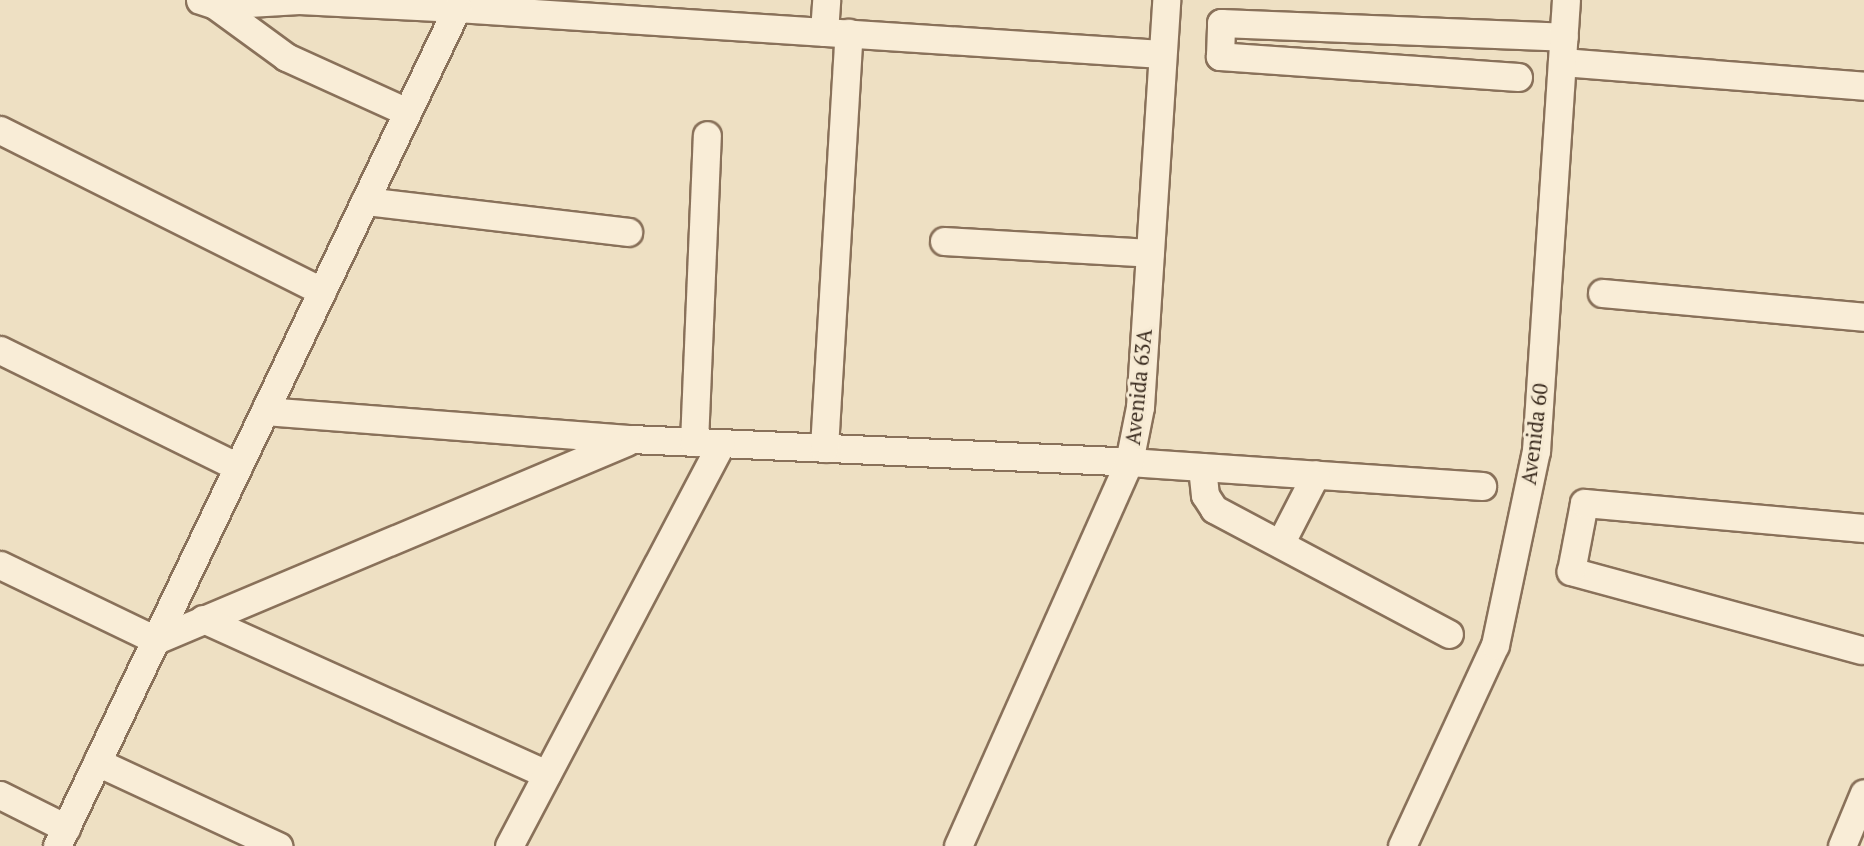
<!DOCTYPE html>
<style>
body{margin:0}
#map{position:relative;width:1864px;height:846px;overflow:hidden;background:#eee0c3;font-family:"PT Serif",serif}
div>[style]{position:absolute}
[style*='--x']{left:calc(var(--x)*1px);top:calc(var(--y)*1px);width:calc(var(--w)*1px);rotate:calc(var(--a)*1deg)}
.roads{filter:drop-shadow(2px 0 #89715a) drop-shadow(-2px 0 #89715a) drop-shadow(0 2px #89715a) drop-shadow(0 -2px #89715a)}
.street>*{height:27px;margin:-13.5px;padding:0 13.5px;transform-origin:13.5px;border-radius:13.5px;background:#f9edd7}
span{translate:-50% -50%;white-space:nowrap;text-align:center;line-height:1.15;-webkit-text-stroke:6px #f6ead3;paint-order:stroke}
.street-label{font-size:21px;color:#392a1e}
</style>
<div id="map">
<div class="roads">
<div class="street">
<div style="--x:200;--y:0;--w:16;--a:18"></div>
<div style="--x:215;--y:5;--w:84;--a:-3.4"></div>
<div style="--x:299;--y:0;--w:158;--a:2.9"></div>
<div style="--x:457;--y:8;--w:706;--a:3.73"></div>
<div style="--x:215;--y:5;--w:88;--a:36.2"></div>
<div style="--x:286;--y:57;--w:133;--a:24.4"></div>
<div style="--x:824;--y:32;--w:32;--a:-86"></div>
<div style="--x:1562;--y:62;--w:303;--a:4.5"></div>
<div style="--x:1518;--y:77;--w:299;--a:-176"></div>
<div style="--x:1220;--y:56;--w:33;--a:-88"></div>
<div style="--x:1221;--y:23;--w:343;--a:2.3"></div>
<div style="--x:0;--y:130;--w:360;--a:26.6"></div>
<div style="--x:365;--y:201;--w:265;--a:6.7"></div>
<div style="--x:944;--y:241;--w:206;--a:3.3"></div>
<div style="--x:1602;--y:293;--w:263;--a:5.2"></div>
<div style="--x:0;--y:350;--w:265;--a:26.2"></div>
<div style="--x:265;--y:411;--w:367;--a:4.4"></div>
<div style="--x:631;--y:439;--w:499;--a:2.6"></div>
<div style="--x:1129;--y:462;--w:354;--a:3.9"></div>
<div style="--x:694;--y:442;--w:307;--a:-87.6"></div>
<div style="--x:824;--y:448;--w:416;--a:-86.6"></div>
<div style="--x:1202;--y:467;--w:28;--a:84"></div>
<div style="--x:1205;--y:495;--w:17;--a:57"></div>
<div style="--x:1214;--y:509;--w:266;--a:28"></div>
<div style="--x:1281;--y:542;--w:76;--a:-62.8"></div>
<div style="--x:0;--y:565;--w:173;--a:25.7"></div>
<div style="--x:156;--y:640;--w:510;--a:-22.84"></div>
<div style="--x:203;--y:619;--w:377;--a:24.3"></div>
<div style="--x:1861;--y:650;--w:301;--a:-164.8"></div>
<div style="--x:1571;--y:571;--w:69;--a:-79.2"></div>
<div style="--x:1584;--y:503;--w:281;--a:5.1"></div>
<div style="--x:97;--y:762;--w:200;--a:24.9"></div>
<div style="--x:0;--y:795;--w:74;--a:26.6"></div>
<div style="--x:57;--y:846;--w:929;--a:-64.48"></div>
<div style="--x:509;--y:846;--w:454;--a:-62.2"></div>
<div style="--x:958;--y:846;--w:420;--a:-66"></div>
<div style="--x:1129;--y:462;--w:56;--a:-78.7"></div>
<div style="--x:1140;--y:407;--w:408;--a:-86.3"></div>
<div style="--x:1402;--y:846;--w:221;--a:-65.2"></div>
<div style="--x:1495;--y:645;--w:198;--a:-78.1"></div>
<div style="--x:1536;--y:451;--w:452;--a:-86.2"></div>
<div style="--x:1842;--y:846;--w:57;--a:-67.5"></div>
</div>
</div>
<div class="street-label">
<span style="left:1138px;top:387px;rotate:-84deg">Avenida 63A</span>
<span style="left:1534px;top:434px;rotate:-83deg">Avenida 60</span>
</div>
</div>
